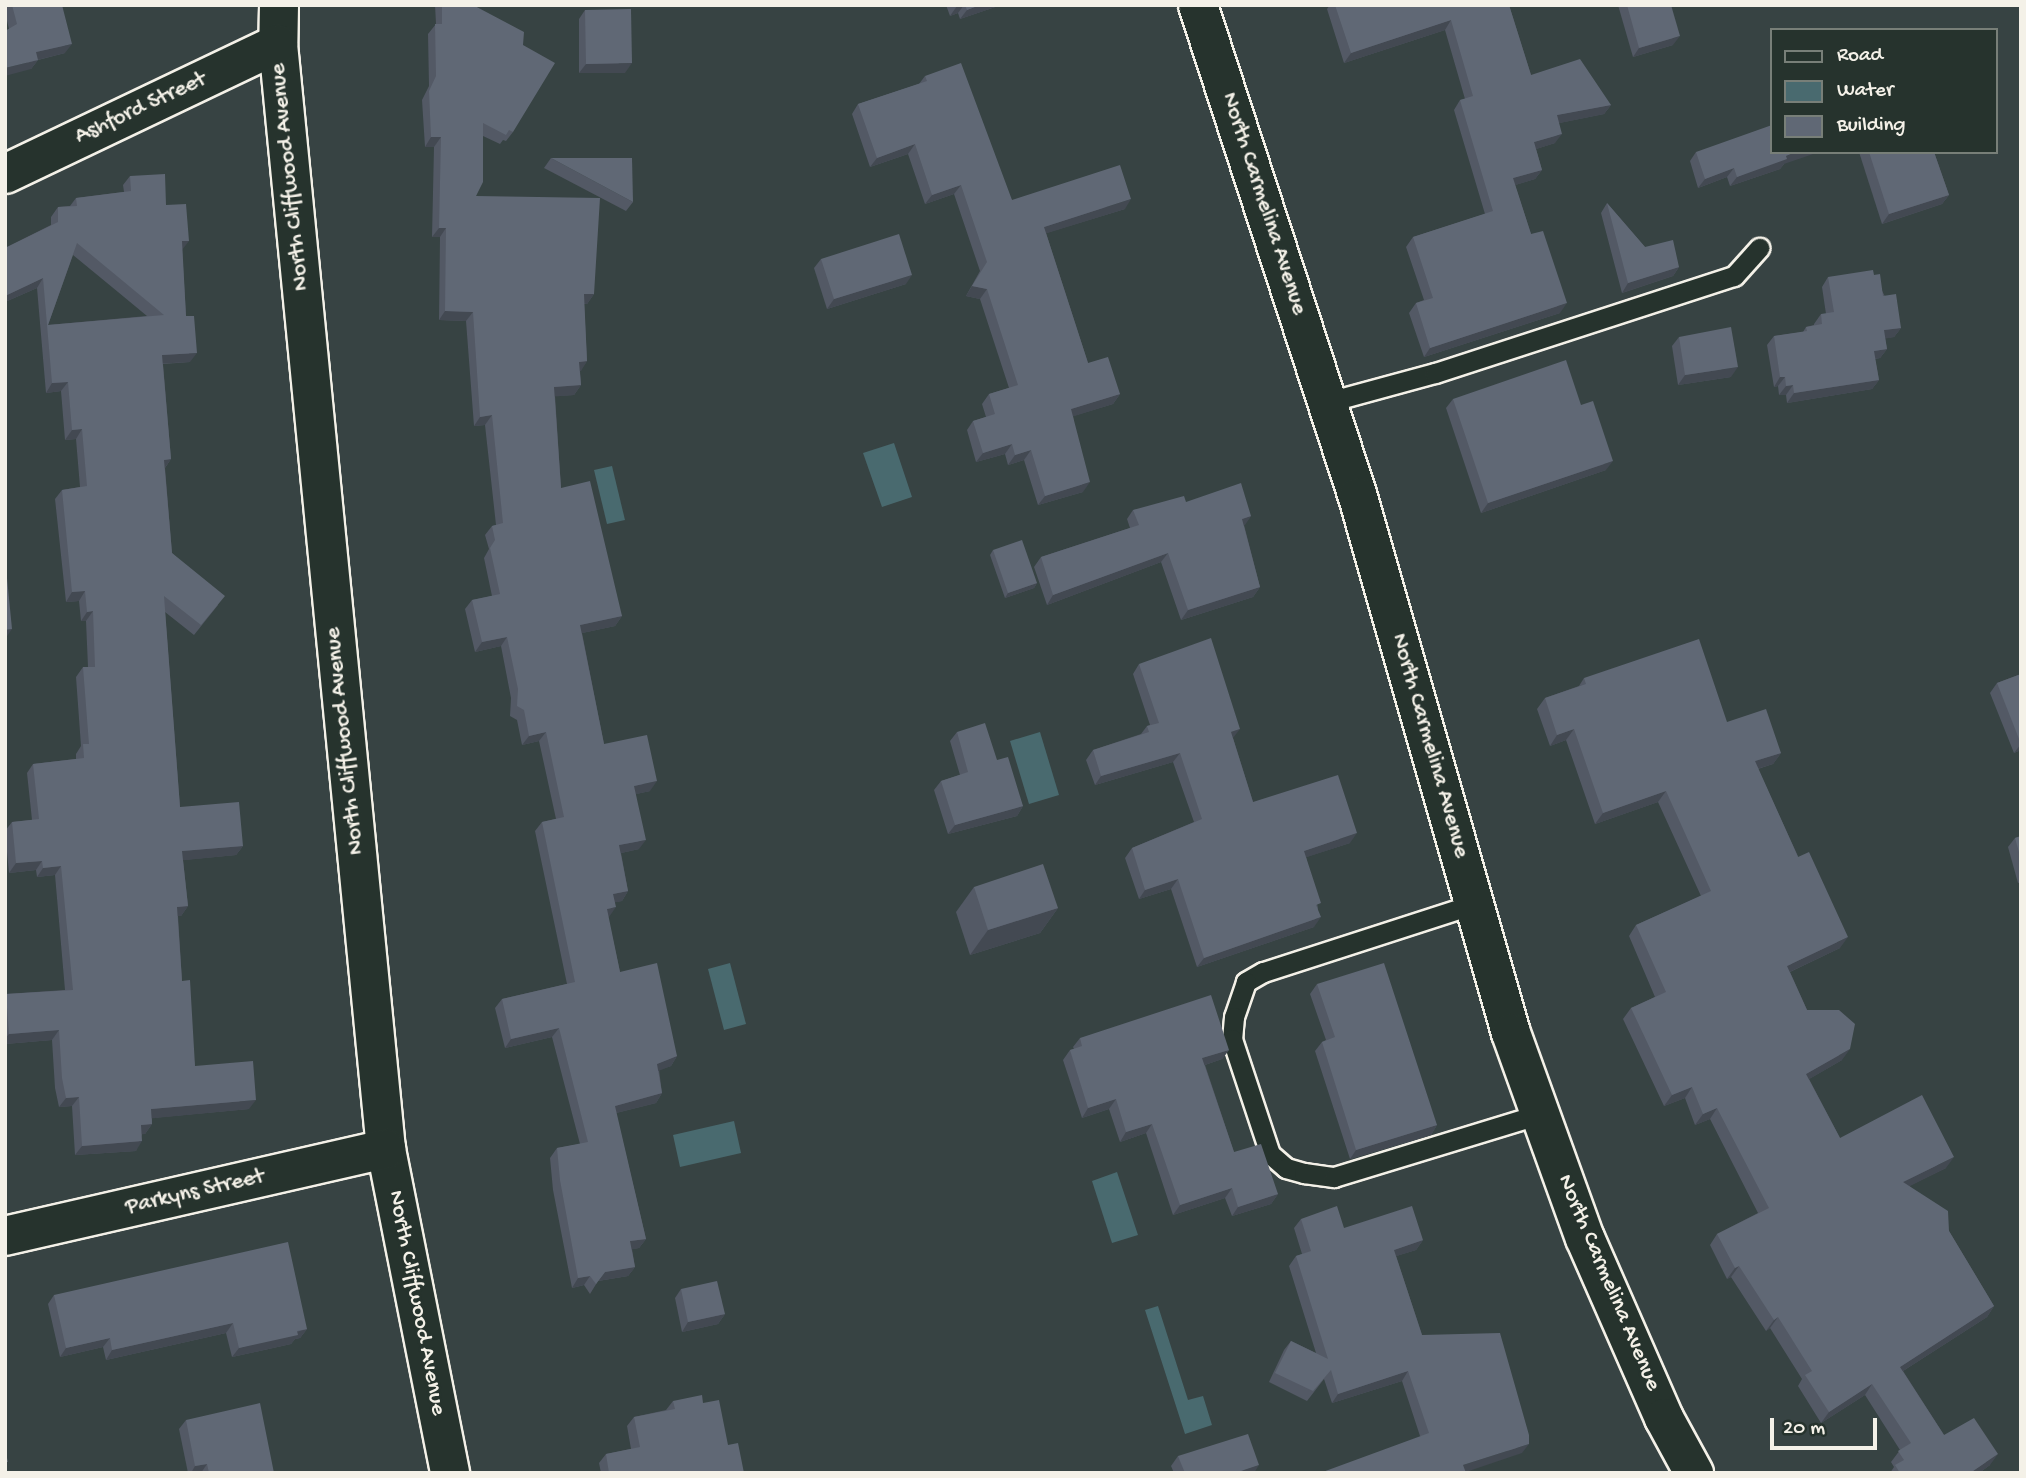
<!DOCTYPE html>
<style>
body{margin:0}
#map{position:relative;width:2026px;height:1478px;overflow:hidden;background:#374343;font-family:"Gochi Hand",sans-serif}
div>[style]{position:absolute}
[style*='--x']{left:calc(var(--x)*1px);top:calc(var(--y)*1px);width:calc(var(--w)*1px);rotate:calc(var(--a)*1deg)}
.water>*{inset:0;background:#496a6f}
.roads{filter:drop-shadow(2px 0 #f4f1e8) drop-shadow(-2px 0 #f4f1e8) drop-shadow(0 2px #f4f1e8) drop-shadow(0 -2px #f4f1e8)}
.lane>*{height:19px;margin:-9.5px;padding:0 9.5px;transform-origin:9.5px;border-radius:9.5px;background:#26332d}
.street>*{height:38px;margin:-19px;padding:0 19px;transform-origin:19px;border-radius:19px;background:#26332d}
.wall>*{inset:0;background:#535965}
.shaded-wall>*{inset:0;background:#434952}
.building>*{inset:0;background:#606875}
span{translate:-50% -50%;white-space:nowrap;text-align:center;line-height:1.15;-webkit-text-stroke:5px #26332d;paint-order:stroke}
.street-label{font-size:23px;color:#f4f1e8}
.frame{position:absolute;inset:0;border:7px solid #f4f1e8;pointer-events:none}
.legend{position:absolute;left:1770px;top:28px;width:228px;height:126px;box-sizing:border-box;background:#26332d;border:2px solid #787f78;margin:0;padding:9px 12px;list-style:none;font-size:21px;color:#f4f1e8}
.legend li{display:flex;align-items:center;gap:14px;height:35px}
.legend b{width:35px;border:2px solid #787f78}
.scale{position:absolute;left:1770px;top:1418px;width:107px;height:32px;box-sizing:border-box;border:4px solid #f4f1e8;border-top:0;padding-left:9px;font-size:21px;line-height:24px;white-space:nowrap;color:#f4f1e8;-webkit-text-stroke:5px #26332d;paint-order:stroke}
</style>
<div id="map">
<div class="water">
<div style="clip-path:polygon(894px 443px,912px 497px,882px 507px,863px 453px)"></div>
<div style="clip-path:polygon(612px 466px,625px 520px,607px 524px,594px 470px)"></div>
<div style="clip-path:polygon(1040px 732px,1059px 795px,1029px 804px,1010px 741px)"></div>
<div style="clip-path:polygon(730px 963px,746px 1024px,724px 1030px,708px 969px)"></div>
<div style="clip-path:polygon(734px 1121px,741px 1153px,680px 1167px,673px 1135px)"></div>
<div style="clip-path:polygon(1117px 1172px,1138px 1235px,1112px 1243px,1092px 1181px)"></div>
<div style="clip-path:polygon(1158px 1306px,1188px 1400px,1203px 1396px,1212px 1425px,1185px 1434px,1145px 1310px)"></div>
</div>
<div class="roads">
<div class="lane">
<div style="--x:1328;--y:402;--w:111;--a:-15.2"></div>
<div style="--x:1435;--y:373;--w:314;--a:-18"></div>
<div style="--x:1734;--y:276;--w:38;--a:-48"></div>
<div style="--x:1474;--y:904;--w:222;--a:162.1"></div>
<div style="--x:1263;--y:972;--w:20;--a:150"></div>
<div style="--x:1246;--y:982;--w:37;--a:109"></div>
<div style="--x:1234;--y:1017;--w:22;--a:95"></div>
<div style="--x:1232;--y:1039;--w:121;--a:71.7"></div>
<div style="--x:1270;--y:1154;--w:21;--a:41"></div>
<div style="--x:1286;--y:1168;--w:19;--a:16"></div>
<div style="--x:1304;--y:1173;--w:30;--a:8"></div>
<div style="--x:1334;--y:1177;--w:215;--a:-17"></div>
</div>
<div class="street">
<div style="--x:279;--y:5;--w:39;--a:91"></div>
<div style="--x:278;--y:44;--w:1110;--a:84.42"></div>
<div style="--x:386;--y:1149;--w:330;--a:78.8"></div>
<div style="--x:1198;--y:5;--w:517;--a:71.99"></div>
<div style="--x:1358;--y:497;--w:557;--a:74.07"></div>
<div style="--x:1511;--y:1033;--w:218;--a:70.2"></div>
<div style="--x:1585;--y:1238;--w:197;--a:66.3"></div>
<div style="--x:1664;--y:1418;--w:63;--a:61.4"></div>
<div style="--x:5;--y:174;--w:302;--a:-25.5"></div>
<div style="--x:5;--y:1236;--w:391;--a:-12.9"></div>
</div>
</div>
<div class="wall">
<div style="clip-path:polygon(6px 5px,62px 5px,65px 53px,38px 60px,31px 69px,9px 29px,5px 13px)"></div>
<div style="clip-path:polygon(435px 5px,473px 5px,513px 132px,506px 141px,503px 140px,500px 144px,483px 136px,476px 196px,594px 294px,587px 304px,584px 304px,587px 361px,580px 371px,581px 385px,574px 395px,555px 396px,561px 488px,622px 616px,615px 626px,582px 633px,604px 744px,650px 791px,636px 794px,639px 849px,621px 853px,628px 891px,622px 901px,615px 902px,608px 917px,620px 972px,677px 1056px,671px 1066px,659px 1070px,662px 1093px,656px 1103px,616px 1113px,646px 1239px,639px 1248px,632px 1249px,635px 1267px,628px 1276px,598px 1281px,590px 1294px,584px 1285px,572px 1288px,553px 1190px,550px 1158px,557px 1148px,580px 1144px,552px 1037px,505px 1048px,495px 1008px,502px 999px,567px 984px,535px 831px,542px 822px,556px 819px,539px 741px,522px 745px,517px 720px,510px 716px,511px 698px,501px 646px,475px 652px,465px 609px,472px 600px,492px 596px,484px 558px,489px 549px,485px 535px,492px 526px,496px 525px,485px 425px,474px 426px,466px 321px,439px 320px,440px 237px,432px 237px,434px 147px,425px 147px,422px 100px,429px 86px,428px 34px,436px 24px)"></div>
<div style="clip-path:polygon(946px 5px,1001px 5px,960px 19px,958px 13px,950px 16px)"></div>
<div style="clip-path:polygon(1330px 5px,1509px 5px,1531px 75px,1611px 105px,1604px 114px,1559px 123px,1555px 143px,1536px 149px,1542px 170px,1535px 179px,1515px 185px,1531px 234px,1560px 313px,1424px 357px,1409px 313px,1416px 303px,1424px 300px,1406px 247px,1413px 237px,1485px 214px,1454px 110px,1460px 100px,1465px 99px,1445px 30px,1344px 63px,1327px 9px)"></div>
<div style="clip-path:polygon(1618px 5px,1671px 5px,1673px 45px,1633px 57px)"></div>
<div style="clip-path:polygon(585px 10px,625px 73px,579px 73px,579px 19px)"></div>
<div style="clip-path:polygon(925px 76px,1012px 200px,1125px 209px,1046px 233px,1088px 363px,1120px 394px,1113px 404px,1073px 416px,1083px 492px,1038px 505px,1024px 460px,1008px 465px,1005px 454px,976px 462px,967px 430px,973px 421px,986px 417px,982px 404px,989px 394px,1009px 388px,980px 299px,966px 296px,980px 271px,954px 194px,925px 204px,908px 154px,870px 167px,852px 114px,858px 104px,919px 84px)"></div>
<div style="clip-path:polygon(1696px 152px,1784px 164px,1780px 169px,1730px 186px,1727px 177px,1698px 188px,1690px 161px)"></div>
<div style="clip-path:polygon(1859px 152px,1934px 152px,1949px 195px,1942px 204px,1882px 224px)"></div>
<div style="clip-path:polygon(551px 158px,633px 202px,626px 211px,544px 168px)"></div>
<div style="clip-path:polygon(evenodd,130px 176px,166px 205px,182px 249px,186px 316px,190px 362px,163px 364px,171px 459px,165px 468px,172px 553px,218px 605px,194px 635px,165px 612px,180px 807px,243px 846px,236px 855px,183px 860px,188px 906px,181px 916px,178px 916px,182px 981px,195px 1066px,249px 1109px,152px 1118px,152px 1124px,145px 1134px,142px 1134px,136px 1151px,75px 1155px,72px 1106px,59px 1107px,55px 1088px,52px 1040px,5px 1044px,6px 994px,65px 990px,55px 875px,37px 877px,36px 870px,9px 873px,5px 831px,12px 822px,32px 820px,27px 773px,33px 764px,76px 759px,76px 754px,81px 746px,76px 677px,83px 667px,88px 667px,86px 621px,81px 621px,79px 601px,66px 602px,55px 499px,62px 490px,80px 487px,76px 439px,65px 440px,61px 391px,46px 393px,37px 288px,5px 302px,5px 248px,51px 225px,51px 217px,58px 207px,70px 206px,76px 198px,124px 192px,123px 185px,130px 176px,73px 255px,118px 292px,147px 316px,48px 325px,73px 255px)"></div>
<div style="clip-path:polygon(1607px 203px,1645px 247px,1679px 267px,1673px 276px,1622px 293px,1601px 213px)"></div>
<div style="clip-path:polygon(821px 259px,906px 284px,827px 309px,814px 268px)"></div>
<div style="clip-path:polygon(1874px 275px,1901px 328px,1894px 337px,1885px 338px,1887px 349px,1880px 358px,1875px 359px,1879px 380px,1872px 389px,1787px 403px,1786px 395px,1779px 395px,1778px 386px,1774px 387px,1767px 345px,1774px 336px,1803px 332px,1806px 327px,1814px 325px,1814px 324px,1821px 314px,1826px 314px,1822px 287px,1828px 277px)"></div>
<div style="clip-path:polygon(1679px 337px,1731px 377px,1678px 385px,1672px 346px)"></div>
<div style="clip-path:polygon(1453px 399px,1581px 405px,1606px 470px,1481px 513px,1446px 408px)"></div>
<div style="clip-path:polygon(1186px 502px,1251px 516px,1244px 525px,1260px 587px,1253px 597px,1181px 620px,1161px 562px,1047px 605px,1034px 567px,1041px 557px,1130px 528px,1127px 519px,1133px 510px)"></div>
<div style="clip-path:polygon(993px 550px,1037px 583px,1034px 588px,1005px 598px,990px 555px)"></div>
<div style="clip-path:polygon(1139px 664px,1233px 738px,1253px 802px,1350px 843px,1306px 857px,1318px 908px,1314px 927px,1197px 967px,1171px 889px,1139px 899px,1125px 858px,1132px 848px,1194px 822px,1173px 762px,1095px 785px,1086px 760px,1093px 750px,1141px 734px,1147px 726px,1150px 725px,1133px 674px)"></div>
<div style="clip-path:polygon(2021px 674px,2021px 750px,2014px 753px,1990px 693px,1997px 683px)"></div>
<div style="clip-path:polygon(1584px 678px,1727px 722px,1781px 753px,1773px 764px,1758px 769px,1840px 948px,1790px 972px,1807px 1010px,1842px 1060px,1809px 1079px,1840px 1138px,1946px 1168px,1909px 1186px,1949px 1231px,1994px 1306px,1987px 1317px,1903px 1371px,1944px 1435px,1990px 1465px,1979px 1473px,1890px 1473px,1894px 1467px,1891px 1462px,1900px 1450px,1865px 1395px,1821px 1423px,1798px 1386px,1802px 1379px,1770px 1328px,1766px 1331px,1731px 1277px,1727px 1279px,1710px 1245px,1717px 1234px,1758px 1213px,1710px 1119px,1695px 1125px,1685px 1098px,1664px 1106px,1623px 1019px,1631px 1008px,1655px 997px,1629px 936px,1636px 925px,1701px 896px,1658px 802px,1595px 824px,1566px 740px,1550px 746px,1537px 709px,1545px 698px,1579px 686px)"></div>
<div style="clip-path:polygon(957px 732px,997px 760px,1023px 806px,1017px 816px,948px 834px,934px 790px,941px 781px,960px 775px,950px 741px)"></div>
<div style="clip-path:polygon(2021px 836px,2021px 882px,2018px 883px,2008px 847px,2015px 838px)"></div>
<div style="clip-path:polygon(974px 887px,1058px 908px,1040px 933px,970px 955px,956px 912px)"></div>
<div style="clip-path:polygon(1317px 984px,1437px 1125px,1431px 1135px,1350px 1159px,1315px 1051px,1322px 1042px,1326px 1040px,1310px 994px)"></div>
<div style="clip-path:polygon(1080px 1038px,1229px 1050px,1222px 1059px,1205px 1065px,1234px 1152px,1278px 1194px,1271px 1204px,1232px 1216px,1225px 1198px,1173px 1215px,1146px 1133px,1120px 1142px,1109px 1109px,1082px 1118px,1063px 1060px,1070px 1050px,1074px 1049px,1073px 1047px)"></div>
<div style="clip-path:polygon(1301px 1219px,1344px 1228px,1423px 1240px,1416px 1250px,1396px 1256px,1422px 1335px,1522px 1453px,1420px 1436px,1402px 1381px,1332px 1403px,1324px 1379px,1307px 1401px,1269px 1382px,1284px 1350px,1291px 1341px,1316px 1353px,1289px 1266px,1296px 1256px,1302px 1254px,1294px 1228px)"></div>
<div style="clip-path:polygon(681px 1289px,725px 1314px,718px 1324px,682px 1332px,675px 1298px)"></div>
<div style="clip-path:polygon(54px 1295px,307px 1329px,300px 1338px,295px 1339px,291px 1344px,232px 1357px,226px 1333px,106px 1360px,103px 1347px,60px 1357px,48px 1304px)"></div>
<div style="clip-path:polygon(673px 1401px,703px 1403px,744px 1473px,601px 1473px,599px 1463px,606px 1454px,631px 1449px,627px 1426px,634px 1417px,666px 1410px)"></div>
<div style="clip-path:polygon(186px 1420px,274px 1473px,188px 1473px,179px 1429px)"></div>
<div style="clip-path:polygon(1178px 1456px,1254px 1473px,1174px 1473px,1171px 1466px)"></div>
</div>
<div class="shaded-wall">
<div style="clip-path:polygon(960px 5px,964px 5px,958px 13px,950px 16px,957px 6px)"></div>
<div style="clip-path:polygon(980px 5px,1001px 5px,960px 19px,967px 10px)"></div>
<div style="clip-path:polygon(1451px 20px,1445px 30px,1344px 63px,1351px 53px)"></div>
<div style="clip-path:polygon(1680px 36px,1673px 45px,1633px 57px,1639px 48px)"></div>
<div style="clip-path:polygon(72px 44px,65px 53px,29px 62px,36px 52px)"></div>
<div style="clip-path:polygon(38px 60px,31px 69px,5px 76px,5px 68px)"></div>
<div style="clip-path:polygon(632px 63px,625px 73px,579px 73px,586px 64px)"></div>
<div style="clip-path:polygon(1611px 105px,1604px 114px,1550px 125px,1557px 115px)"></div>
<div style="clip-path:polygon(1562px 134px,1555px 143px,1527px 152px,1534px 142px)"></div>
<div style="clip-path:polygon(431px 137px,441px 137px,434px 147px,425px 147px)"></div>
<div style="clip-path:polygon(915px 144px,908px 154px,870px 167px,877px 158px)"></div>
<div style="clip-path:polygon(1796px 152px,1819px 152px,1784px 164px,1780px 169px,1730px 186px,1737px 177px)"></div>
<div style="clip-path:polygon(1734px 168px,1727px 177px,1698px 188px,1705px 179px)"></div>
<div style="clip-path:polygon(1542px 170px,1535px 179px,1506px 188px,1513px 178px)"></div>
<div style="clip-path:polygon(961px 185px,954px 194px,925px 204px,932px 195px)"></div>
<div style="clip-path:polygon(1949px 195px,1942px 204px,1882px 224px,1889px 214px)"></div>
<div style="clip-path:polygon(1131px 199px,1125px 209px,1038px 236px,1044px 227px)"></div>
<div style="clip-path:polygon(439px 228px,446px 228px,440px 237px,432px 237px)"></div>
<div style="clip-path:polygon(182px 241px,189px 241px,182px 250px)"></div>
<div style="clip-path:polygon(1679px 267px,1673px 276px,1622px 293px,1628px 283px)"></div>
<div style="clip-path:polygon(912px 275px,906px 284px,827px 309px,834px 299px)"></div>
<div style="clip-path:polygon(43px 278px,37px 288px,5px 302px,5px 296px)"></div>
<div style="clip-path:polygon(972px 286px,987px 289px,980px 299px,966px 296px)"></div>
<div style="clip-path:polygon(584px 294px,594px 294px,587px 304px,577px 303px)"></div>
<div style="clip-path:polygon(1567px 303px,1560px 313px,1424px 357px,1430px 348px)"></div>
<div style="clip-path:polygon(445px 311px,473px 312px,466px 321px,439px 320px)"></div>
<div style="clip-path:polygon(1901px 328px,1894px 337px,1878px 340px,1884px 330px)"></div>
<div style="clip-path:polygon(1887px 349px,1880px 358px,1867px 360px,1874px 351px)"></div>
<div style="clip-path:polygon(197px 353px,190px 362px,155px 364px,162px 355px)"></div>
<div style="clip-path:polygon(587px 361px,581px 371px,573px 371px,579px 362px)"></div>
<div style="clip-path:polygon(1738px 367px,1731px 377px,1678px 385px,1685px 375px)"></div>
<div style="clip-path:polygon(1780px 377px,1785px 377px,1778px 386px,1774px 387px)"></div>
<div style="clip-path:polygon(1879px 380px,1872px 389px,1787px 403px,1794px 393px)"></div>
<div style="clip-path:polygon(68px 382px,61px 391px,46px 393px,52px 383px)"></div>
<div style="clip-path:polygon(581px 385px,574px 395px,548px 397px,554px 387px)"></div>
<div style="clip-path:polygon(1793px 385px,1786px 395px,1779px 395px,1786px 386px)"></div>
<div style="clip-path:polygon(1120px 394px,1113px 404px,1065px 419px,1071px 409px)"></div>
<div style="clip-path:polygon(492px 415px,485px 425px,474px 426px,480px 417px)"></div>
<div style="clip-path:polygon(82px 429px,76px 439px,65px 440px,72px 430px)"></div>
<div style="clip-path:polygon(1012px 444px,1005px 454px,976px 462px,983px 453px)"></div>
<div style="clip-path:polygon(1031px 450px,1024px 460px,1008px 465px,1015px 455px)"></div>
<div style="clip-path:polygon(171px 459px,164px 469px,164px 460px)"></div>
<div style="clip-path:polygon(1613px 461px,1606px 470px,1481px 513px,1488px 503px)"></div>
<div style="clip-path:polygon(1090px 482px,1083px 492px,1038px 505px,1045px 496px)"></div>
<div style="clip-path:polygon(1251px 516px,1245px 525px,1236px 528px,1242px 519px)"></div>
<div style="clip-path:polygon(1168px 553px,1161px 562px,1047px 605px,1053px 595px)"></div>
<div style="clip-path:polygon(1037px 583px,1034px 588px,1005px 598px,1008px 593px)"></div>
<div style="clip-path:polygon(1260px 587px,1253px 597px,1181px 620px,1188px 610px)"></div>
<div style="clip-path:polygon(85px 591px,79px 601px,66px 602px,72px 592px)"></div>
<div style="clip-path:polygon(93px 611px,86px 621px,81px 621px,87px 612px)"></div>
<div style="clip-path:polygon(622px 616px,615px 626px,573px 635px,580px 625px)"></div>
<div style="clip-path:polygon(12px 629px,5px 639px,5px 630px)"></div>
<div style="clip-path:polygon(507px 637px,501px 646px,475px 652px,482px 642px)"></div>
<div style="clip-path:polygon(1240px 729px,1233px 738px,1224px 741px,1231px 732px)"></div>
<div style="clip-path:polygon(1574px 729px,1566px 740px,1550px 746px,1557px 735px)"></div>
<div style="clip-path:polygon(546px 732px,539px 741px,522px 745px,529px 736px)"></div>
<div style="clip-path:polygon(2021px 744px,2021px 750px,2014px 753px)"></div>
<div style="clip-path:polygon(1180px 753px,1173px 762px,1095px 785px,1101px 776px)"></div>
<div style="clip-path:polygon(1781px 753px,1773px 764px,1747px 772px,1755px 761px)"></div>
<div style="clip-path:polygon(657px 781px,650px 791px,628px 796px,634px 786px)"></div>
<div style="clip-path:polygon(1666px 791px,1658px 802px,1595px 824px,1603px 813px)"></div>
<div style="clip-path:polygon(1023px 806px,1017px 816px,948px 834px,955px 825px)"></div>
<div style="clip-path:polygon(1357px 833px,1350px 843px,1298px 860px,1304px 851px)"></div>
<div style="clip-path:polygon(646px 840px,639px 849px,612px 855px,619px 845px)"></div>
<div style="clip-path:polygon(243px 846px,236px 855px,176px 861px,182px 851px)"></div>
<div style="clip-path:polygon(42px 861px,36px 870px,9px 873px,16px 863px)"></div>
<div style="clip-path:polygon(61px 866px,55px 875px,37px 877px,43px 868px)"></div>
<div style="clip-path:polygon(1178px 879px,1171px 889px,1139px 899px,1145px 890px)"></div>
<div style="clip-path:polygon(628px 891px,622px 901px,607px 904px,613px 894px)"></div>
<div style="clip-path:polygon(188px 906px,181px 916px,170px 916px,177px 907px)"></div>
<div style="clip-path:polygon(616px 907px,609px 917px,600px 919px,607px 909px)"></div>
<div style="clip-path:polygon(1058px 908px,1040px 933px,970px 955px,988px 930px)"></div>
<div style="clip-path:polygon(1321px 917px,1314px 927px,1197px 967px,1204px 958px)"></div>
<div style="clip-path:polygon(1848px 937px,1840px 948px,1779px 977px,1787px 966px)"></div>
<div style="clip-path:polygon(559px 1028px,552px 1037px,505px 1048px,511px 1039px)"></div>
<div style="clip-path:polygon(59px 1030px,52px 1040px,5px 1044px,5px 1039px,9px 1034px)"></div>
<div style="clip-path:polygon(1850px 1049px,1842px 1060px,1799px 1085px,1806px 1074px)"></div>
<div style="clip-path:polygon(1229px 1050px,1222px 1059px,1196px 1068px,1202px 1058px)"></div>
<div style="clip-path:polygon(677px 1056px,671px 1066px,651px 1074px,657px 1064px)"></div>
<div style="clip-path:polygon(1692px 1087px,1685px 1098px,1664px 1106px,1672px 1095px)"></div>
<div style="clip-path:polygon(662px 1093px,656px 1103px,608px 1115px,615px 1106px)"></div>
<div style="clip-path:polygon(79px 1097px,72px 1106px,59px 1107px,66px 1098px)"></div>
<div style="clip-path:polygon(1116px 1099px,1109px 1109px,1082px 1118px,1088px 1108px)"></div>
<div style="clip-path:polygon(256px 1100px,249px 1109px,145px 1119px,151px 1109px)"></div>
<div style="clip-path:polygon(1717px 1108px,1710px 1119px,1695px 1125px,1703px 1114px)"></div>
<div style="clip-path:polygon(152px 1124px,145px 1134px,135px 1135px,141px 1125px)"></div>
<div style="clip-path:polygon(1152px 1124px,1146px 1133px,1120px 1142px,1126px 1132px)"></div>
<div style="clip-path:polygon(1437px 1125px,1431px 1135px,1350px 1159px,1356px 1150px)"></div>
<div style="clip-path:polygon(142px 1141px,136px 1151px,75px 1155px,82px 1146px)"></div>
<div style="clip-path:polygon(1954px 1157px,1946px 1168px,1896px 1193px,1903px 1182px)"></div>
<div style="clip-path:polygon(1232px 1188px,1225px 1198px,1173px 1215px,1180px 1205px)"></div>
<div style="clip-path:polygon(1278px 1194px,1271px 1204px,1232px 1216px,1238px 1207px)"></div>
<div style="clip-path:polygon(646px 1239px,639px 1248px,624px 1251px,630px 1241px)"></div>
<div style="clip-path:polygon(1423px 1240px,1416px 1250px,1387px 1259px,1394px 1250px)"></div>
<div style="clip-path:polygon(1739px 1266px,1731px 1277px,1727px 1279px,1735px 1268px)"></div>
<div style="clip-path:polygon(635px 1267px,628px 1276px,598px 1281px,605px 1272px)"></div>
<div style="clip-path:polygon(590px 1276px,584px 1285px,572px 1288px,578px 1278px)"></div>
<div style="clip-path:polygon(1994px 1306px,1987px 1317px,1892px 1378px,1900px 1367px)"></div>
<div style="clip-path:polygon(725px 1314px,718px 1324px,682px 1332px,688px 1322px)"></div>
<div style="clip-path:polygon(1778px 1317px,1770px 1328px,1766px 1331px,1774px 1320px)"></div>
<div style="clip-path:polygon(233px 1323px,226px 1333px,106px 1360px,112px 1350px)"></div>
<div style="clip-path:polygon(307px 1329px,300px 1338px,295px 1339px,291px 1344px,232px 1357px,239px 1348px)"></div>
<div style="clip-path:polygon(110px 1338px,103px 1347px,60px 1357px,66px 1348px)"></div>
<div style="clip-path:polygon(1408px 1371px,1402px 1381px,1332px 1403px,1338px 1394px)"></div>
<div style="clip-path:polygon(1872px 1384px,1865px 1395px,1821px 1423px,1829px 1412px)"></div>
<div style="clip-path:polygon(1529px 1444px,1522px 1453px,1463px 1473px,1463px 1465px)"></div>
<div style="clip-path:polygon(1998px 1454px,1990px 1465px,1979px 1473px,1971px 1473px,1973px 1471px)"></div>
<div style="clip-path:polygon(207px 1464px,201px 1473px,191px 1473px,195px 1466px)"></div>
<div style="clip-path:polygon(1259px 1465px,1254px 1473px,1235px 1473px)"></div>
</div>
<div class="building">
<div style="clip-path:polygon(12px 5px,62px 5px,72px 44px,36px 52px,38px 60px,5px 68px,5px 31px,17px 24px)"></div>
<div style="clip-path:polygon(442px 5px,473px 5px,524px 32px,523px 45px,555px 63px,513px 132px,509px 130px,506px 135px,483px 123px,483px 182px,476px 196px,600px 198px,594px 294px,584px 294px,587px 361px,579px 362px,581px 385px,554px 387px,561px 488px,590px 481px,622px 616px,580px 625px,604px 744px,647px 735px,657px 781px,634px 786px,646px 840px,619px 845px,628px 891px,613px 894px,616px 907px,607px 909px,620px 972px,657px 963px,677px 1056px,657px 1064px,662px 1093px,615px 1106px,646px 1239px,630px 1241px,635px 1267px,605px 1272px,596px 1284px,590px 1276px,578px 1278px,560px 1180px,557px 1148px,588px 1142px,559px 1028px,511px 1039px,502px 999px,575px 982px,542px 822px,564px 817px,546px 732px,529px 736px,524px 710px,517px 706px,518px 689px,507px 637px,482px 642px,472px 600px,500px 594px,490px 548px,495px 540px,492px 526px,503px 523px,492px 415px,480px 417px,473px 312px,445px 311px,446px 228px,439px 228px,441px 137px,431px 137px,429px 91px,436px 76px,435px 24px,442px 24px)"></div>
<div style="clip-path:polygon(965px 5px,980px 5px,967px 10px)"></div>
<div style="clip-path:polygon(1335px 5px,1509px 5px,1531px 75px,1580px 59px,1611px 105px,1557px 115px,1562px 134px,1534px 142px,1542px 170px,1513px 178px,1531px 234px,1543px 231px,1567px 303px,1430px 348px,1416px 303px,1433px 298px,1413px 237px,1493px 211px,1460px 100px,1473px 96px,1451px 20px,1351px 53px)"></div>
<div style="clip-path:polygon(1627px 5px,1671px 5px,1680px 36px,1639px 48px)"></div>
<div style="clip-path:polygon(631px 9px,632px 63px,586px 64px,585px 10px)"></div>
<div style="clip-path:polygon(961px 63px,1012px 200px,1120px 165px,1131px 199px,1044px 227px,1088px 363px,1108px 357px,1120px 394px,1071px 409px,1090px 482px,1045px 496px,1031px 450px,1015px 455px,1012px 444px,983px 453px,973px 421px,995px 414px,989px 394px,1018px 385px,987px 289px,972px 286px,987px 262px,961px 185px,932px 195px,915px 144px,877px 158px,858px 104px,927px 81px,925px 76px)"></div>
<div style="clip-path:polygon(1772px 125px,1772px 152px,1796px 152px,1786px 156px,1787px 159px,1737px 177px,1734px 168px,1705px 179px,1696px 152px)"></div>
<div style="clip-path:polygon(1869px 152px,1934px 152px,1949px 195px,1889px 214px)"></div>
<div style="clip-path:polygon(551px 158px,632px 158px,633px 202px)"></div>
<div style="clip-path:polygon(evenodd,165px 174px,166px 205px,186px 204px,189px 241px,182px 241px,186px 316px,194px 316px,197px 353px,162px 355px,171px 459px,164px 460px,172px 553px,225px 596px,201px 625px,164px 596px,180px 807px,239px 802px,243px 846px,182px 851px,188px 906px,177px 907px,182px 981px,190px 980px,195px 1066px,253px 1061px,256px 1100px,151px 1109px,152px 1124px,141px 1125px,142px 1141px,82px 1146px,79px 1097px,66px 1098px,62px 1078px,59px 1030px,9px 1034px,6px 994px,73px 990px,61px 866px,43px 868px,42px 861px,16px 863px,12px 822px,39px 819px,33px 764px,84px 758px,83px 744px,89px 744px,83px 667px,95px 667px,93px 611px,87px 612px,85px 591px,72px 592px,62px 490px,87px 486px,82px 429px,72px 430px,68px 382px,52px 383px,43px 278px,5px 296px,5px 248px,58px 222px,58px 207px,77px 206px,76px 198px,131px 191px,130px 176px,165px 174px,77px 243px,164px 315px,48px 325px,77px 243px)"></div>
<div style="clip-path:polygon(1607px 203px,1645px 247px,1673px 240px,1679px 267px,1628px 283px)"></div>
<div style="clip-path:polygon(899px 234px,912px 275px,834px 299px,821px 259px)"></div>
<div style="clip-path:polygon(1873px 270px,1874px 275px,1880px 274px,1883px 296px,1896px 294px,1901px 328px,1884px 330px,1887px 349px,1874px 351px,1879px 380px,1794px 393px,1793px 385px,1786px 386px,1785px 377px,1780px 377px,1774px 336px,1807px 331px,1806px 327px,1822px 324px,1821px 314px,1834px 312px,1828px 277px)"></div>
<div style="clip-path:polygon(1731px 327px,1738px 367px,1685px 375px,1679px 337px)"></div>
<div style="clip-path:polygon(1566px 360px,1581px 405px,1593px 401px,1613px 461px,1488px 503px,1453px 399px)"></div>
<div style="clip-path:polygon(1241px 483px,1251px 516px,1242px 519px,1260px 587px,1188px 610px,1168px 553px,1053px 595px,1041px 557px,1139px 525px,1133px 510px,1184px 496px,1186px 502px)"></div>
<div style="clip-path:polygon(1022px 540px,1037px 583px,1008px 593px,993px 550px)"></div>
<div style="clip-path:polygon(5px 568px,6px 568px,12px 629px,5px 630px)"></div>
<div style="clip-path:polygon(1211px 638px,1240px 729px,1231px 732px,1253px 802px,1338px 775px,1357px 833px,1304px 851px,1321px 903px,1316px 905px,1321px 917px,1204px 958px,1178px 879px,1145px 890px,1132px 848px,1202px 819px,1180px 753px,1101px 776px,1093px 750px,1149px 732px,1147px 726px,1159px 723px,1139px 664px)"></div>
<div style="clip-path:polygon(1699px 639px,1727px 722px,1766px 709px,1781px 753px,1755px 761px,1798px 857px,1809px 852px,1848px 937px,1787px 966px,1807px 1010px,1839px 1010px,1855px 1024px,1850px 1049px,1806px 1074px,1840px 1138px,1922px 1095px,1954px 1157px,1903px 1182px,1948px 1211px,1949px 1231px,1994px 1306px,1900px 1367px,1944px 1435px,1974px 1418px,1998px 1454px,1973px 1471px,1974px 1473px,1900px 1473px,1895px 1465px,1904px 1460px,1898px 1451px,1911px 1443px,1872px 1384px,1829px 1412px,1805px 1375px,1812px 1371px,1778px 1317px,1774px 1320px,1739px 1266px,1735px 1268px,1717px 1234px,1769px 1208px,1717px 1108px,1703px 1114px,1692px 1087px,1672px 1095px,1631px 1008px,1666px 992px,1636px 925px,1711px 891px,1666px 791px,1603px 813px,1574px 729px,1557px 735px,1545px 698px,1586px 684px,1584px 678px)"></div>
<div style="clip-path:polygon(2021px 674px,2021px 744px,1997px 683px)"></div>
<div style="clip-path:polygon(985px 723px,997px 760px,1008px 757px,1023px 806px,955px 825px,941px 781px,968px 772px,957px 732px)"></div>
<div style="clip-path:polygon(2021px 836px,2021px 859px,2015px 838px)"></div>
<div style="clip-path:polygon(1043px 864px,1058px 908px,988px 930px,974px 887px)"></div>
<div style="clip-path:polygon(1384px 963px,1437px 1125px,1356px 1150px,1322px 1042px,1335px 1037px,1317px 984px)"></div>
<div style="clip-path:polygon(1211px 995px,1229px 1050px,1202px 1058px,1234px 1152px,1261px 1144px,1278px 1194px,1238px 1207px,1232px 1188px,1180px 1205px,1152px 1124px,1126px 1132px,1116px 1099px,1088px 1108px,1070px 1050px,1082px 1046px,1080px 1038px)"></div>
<div style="clip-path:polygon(1337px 1206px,1344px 1228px,1412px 1206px,1423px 1240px,1394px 1250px,1422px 1335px,1500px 1333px,1529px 1435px,1529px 1444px,1463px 1465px,1466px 1473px,1320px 1473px,1429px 1433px,1408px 1371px,1338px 1394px,1331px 1370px,1313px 1391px,1275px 1373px,1291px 1341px,1328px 1359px,1296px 1256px,1311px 1251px,1301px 1219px)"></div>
<div style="clip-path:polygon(288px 1242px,307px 1329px,297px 1331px,298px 1335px,239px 1348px,233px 1323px,112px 1350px,110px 1338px,66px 1348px,54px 1295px)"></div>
<div style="clip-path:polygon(717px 1281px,725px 1314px,688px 1322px,681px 1289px)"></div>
<div style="clip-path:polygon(702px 1395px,703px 1403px,719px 1400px,728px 1445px,738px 1443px,744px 1473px,609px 1473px,606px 1454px,640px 1447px,634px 1417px,675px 1409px,673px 1401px)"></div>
<div style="clip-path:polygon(260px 1403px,274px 1473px,209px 1473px,207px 1464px,195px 1466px,186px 1420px)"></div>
<div style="clip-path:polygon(1248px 1434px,1259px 1465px,1235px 1473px,1185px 1473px,1178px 1456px)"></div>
<div style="clip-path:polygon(5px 1450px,8px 1462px,5px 1462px)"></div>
</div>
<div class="street-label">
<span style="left:141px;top:109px;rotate:-25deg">Ashford Street</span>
<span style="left:291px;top:177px;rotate:-96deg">North Cliffwood Avenue</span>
<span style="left:1263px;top:204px;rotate:72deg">North Carmelina Avenue</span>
<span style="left:346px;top:741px;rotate:-96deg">North Cliffwood Avenue</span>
<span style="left:1429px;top:746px;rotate:74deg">North Carmelina Avenue</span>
<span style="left:195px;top:1193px;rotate:-13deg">Parkyns Street</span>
<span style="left:1608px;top:1283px;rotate:67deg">North Carmelina Avenue</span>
<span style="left:416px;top:1303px;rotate:79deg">North Cliffwood Avenue</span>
</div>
<div class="frame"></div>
<ul class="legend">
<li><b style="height:9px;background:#26332d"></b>Road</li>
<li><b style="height:19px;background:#496a6f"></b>Water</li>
<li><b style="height:19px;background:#606875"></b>Building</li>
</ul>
<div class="scale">20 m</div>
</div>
